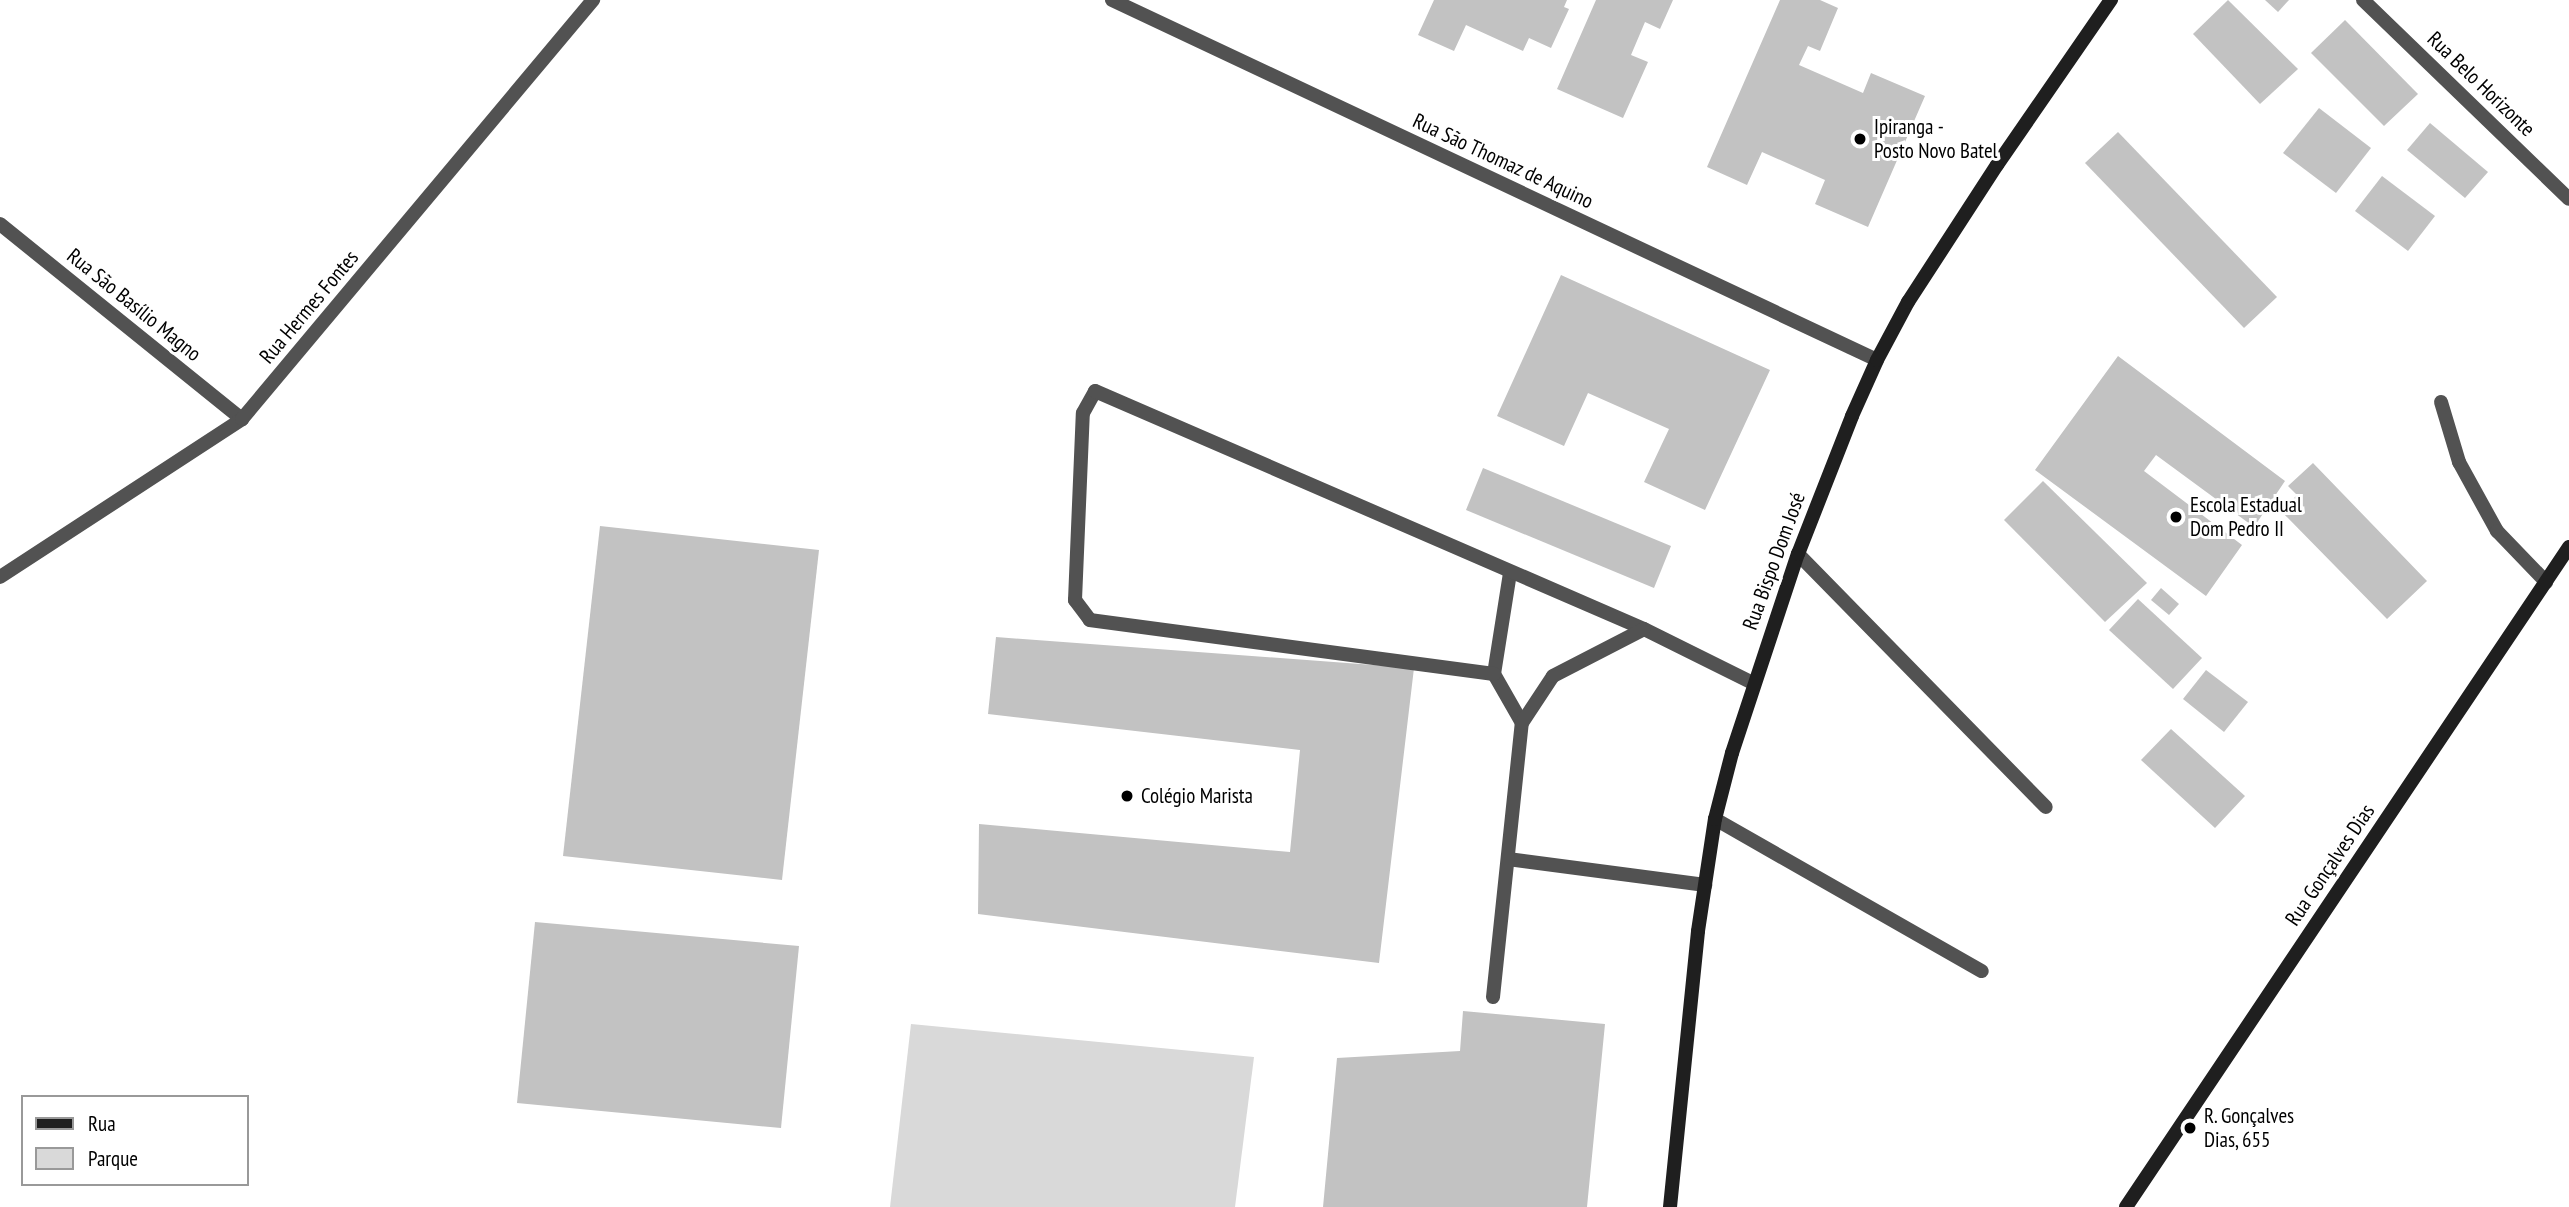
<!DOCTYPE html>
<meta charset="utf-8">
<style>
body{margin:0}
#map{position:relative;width:2569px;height:1207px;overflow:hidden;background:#fff;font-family:"PT Sans Narrow",sans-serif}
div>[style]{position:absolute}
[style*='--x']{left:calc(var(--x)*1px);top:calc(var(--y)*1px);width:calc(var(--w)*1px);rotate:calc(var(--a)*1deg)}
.green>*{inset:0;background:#d9d9d9}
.building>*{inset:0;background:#c2c2c2}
.lane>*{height:14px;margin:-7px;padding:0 7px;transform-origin:7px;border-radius:7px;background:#525252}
.street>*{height:14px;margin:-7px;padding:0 7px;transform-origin:7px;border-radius:7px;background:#525252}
.secondary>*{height:14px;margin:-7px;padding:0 7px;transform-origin:7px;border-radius:7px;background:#1f1f1f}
.dots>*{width:19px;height:19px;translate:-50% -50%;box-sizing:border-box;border:4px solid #fff;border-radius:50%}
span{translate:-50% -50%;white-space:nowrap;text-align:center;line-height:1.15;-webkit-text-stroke:6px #fff;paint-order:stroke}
.street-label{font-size:21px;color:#000}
.poi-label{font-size:21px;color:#000}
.left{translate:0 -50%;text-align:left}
.legend{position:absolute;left:21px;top:1095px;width:228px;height:91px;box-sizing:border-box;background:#fff;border:2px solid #999;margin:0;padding:9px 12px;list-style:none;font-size:21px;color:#000}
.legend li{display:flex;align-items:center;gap:14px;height:35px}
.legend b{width:35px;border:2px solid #999}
</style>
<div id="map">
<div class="green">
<div style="clip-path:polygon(911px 1024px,1254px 1057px,1235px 1207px,890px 1207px)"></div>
</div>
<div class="building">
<div style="clip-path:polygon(1434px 0,1567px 0,1564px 7px,1569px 9px,1551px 48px,1529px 38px,1523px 51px,1466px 25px,1454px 51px,1418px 35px)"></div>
<div style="clip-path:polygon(1596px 0,1673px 0,1660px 29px,1645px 22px,1631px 55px,1648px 62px,1623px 118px,1557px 89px)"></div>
<div style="clip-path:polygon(1780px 0,1820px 0,1838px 8px,1820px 51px,1808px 46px,1799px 65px,1863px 93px,1871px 73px,1925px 96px,1868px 227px,1815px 204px,1825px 180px,1762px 152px,1747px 185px,1707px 167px)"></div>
<div style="clip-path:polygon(2228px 0,2298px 69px,2260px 104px,2193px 34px)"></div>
<div style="clip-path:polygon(2265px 0,2289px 0,2278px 12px)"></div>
<div style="clip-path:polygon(2345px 20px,2418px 94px,2384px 126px,2311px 53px)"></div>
<div style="clip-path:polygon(2319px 108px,2371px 148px,2336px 193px,2283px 153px)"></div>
<div style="clip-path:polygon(2430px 123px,2488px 172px,2465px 198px,2407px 150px)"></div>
<div style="clip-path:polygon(2118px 132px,2277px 297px,2244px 328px,2085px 163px)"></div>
<div style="clip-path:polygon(2382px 176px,2435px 216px,2408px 251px,2355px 211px)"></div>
<div style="clip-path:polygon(1561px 275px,1770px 370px,1705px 510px,1644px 482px,1669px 429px,1588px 393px,1564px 446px,1497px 416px)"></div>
<div style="clip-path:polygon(2118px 356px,2285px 481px,2254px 527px,2156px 455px,2144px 471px,2242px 545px,2206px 596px,2035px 470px)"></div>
<div style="clip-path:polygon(2313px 463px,2427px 581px,2387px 619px,2281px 511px,2297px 495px,2288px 486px)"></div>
<div style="clip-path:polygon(1483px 468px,1671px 546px,1654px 588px,1466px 510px)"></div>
<div style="clip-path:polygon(2043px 481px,2147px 583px,2105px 622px,2004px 520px)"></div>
<div style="clip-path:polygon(600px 526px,819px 550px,782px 880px,563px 856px)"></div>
<div style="clip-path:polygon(2161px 588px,2179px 604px,2169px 615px,2151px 600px)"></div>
<div style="clip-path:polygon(2138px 599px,2202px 658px,2173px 689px,2109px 630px)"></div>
<div style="clip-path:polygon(996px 637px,1414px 668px,1379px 963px,978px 914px,979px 824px,1290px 852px,1300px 750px,988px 714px)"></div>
<div style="clip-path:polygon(2206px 670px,2248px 702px,2224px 732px,2183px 699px)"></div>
<div style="clip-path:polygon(2171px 729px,2245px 796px,2215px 828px,2141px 760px)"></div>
<div style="clip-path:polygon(535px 922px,799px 946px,781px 1128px,517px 1103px)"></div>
<div style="clip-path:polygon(1463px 1011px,1605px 1024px,1587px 1207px,1323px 1207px,1337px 1058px,1460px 1051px)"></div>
</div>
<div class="lane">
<div style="--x:2441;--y:402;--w:63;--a:73.3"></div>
<div style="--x:2459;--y:462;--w:79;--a:61.2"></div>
<div style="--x:2497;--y:531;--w:71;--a:46.1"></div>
<div style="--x:1798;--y:554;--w:354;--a:45.6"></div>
<div style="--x:1510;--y:573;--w:102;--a:99"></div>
<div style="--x:1494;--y:674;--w:56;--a:60.3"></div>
<div style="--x:1494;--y:674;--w:408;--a:-172.4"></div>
<div style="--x:1090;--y:620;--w:25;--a:-127"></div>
<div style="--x:1075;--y:600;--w:187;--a:-87.6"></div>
<div style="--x:1083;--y:413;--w:25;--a:-61"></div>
<div style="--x:1095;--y:391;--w:598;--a:23.44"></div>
<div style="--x:1644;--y:629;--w:122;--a:26.4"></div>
<div style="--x:1715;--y:819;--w:307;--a:29.7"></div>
<div style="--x:1508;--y:859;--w:199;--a:7.5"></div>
<div style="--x:1493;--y:997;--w:276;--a:-84"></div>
<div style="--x:1522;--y:723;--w:56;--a:-56.6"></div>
<div style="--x:1553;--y:676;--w:102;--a:-27.3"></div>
</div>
<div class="street">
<div style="--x:1112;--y:0;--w:845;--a:25.2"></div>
<div style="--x:2363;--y:0;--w:286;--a:44"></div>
<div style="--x:0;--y:224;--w:311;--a:38.9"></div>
<div style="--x:0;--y:577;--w:289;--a:-33.1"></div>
<div style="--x:242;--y:419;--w:547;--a:-50.05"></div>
</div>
<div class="secondary">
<div style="--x:1670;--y:1207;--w:277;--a:-84.2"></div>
<div style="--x:1698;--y:931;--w:113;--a:-81.4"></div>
<div style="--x:1715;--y:819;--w:68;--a:-75.6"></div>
<div style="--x:1732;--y:753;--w:210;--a:-71.7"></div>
<div style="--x:1798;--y:554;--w:148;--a:-68.6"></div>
<div style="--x:1852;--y:416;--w:61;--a:-65.9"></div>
<div style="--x:1877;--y:360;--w:66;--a:-61.9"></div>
<div style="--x:1908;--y:302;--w:163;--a:-57"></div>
<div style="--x:1997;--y:165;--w:201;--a:-55.4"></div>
<div style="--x:2126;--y:1207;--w:795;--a:-56.13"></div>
</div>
<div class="dots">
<div style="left:1860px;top:139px;background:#000"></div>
<div style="left:2176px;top:517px;background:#000"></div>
<div style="left:1127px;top:796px;background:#000"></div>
<div style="left:2190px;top:1128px;background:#000"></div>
</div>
<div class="street-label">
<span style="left:2481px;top:84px;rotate:44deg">Rua Belo Horizonte</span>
<span style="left:1503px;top:161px;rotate:25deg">Rua São Thomaz de Aquino</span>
<span style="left:134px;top:305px;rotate:39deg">Rua São Basílio Magno</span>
<span style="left:309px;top:307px;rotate:-50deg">Rua Hermes Fontes</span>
<span style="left:1774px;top:561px;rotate:-70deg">Rua Bispo Dom José</span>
<span style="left:2330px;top:865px;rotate:-56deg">Rua Gonçalves Dias</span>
</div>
<div class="poi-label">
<span class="left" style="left:1874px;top:139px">Ipiranga -<br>Posto Novo Batel</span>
<span class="left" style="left:2190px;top:517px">Escola Estadual<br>Dom Pedro II</span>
<span class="left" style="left:1141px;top:796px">Colégio Marista</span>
<span class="left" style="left:2204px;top:1128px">R. Gonçalves<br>Dias, 655</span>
</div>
<ul class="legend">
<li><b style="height:9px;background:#1f1f1f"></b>Rua</li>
<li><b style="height:19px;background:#d9d9d9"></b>Parque</li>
</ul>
</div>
